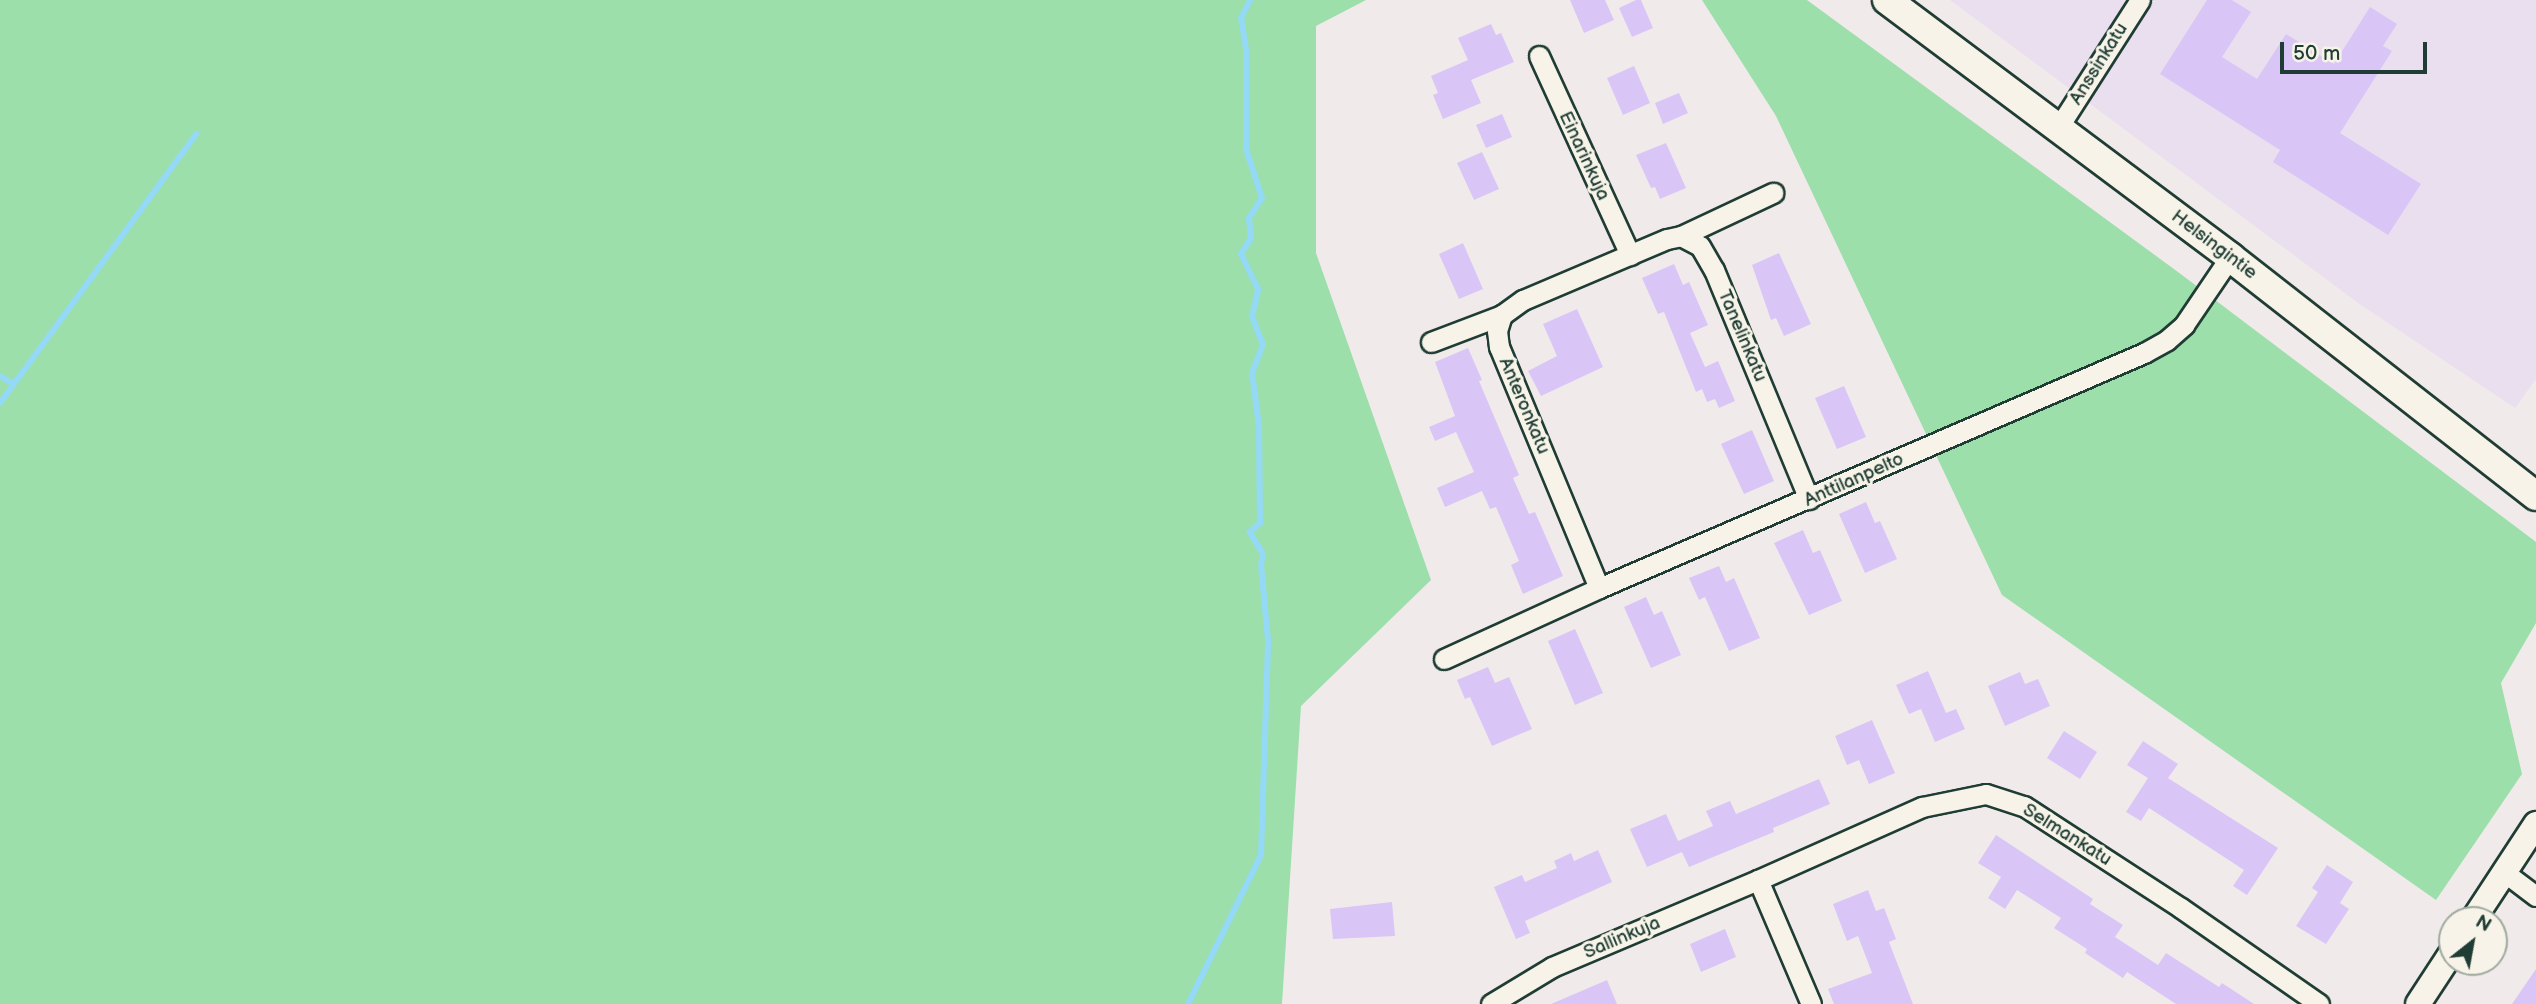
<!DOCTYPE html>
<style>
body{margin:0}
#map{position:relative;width:2536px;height:1004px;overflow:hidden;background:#f1eaeb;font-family:"Balsamiq Sans",sans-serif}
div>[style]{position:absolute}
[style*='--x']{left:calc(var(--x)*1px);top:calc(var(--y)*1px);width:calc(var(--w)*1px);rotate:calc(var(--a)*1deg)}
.built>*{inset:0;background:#eadfee}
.green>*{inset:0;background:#9cdfab}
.stream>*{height:6px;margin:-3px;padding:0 3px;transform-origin:3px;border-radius:3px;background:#94d9f6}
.building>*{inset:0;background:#d9c6f6}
.roads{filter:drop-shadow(2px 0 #1f3d34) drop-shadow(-2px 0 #1f3d34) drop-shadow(0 2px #1f3d34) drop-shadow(0 -2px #1f3d34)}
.minor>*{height:19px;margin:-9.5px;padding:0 9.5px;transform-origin:9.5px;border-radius:9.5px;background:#f7f3e8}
.tertiary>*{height:24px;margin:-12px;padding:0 12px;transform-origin:12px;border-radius:12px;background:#f7f3e8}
.secondary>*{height:28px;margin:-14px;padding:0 14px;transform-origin:14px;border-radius:14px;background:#f7f3e8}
span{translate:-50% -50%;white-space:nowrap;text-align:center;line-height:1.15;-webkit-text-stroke:6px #f7f3e8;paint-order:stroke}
.street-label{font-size:19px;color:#1f3d34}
.north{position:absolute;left:2438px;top:906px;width:70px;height:70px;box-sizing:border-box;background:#f7f3e8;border:2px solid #a1aaa0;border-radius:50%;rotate:31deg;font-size:19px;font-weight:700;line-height:28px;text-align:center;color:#1f3d34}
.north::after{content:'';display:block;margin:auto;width:24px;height:32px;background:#1f3d34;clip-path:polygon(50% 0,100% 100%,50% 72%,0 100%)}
.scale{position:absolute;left:2280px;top:42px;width:147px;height:32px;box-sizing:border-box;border:4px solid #1f3d34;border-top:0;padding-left:9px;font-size:21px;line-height:24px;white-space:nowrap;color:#1f3d34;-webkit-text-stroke:5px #f7f3e8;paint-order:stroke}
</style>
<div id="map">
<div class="built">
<div style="clip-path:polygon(1950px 0,2536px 0,2536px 379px,2515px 408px,2361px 305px)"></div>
</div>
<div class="green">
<div style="clip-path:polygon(0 0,1366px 0,1316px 26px,1316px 253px,1431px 580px,1301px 706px,1282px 1004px,0 1004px)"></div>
<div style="clip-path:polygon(1702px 0,1807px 0,2178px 272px,2536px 542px,2536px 623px,2501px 683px,2522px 774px,2436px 900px,2002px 595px,1776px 116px)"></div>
</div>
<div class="stream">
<div style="--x:0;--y:376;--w:16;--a:30"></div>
<div style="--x:0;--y:403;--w:333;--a:-53.9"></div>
<div style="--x:1188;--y:1004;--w:166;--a:-63.9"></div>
<div style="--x:1261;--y:855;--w:215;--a:-88.1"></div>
<div style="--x:1268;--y:640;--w:75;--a:-95.3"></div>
<div style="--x:1261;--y:565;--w:11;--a:-80"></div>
<div style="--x:1263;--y:554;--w:26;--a:-121"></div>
<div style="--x:1250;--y:532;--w:13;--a:-42"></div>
<div style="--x:1260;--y:523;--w:97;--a:-90.6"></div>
<div style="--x:1259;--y:426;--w:53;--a:-97.5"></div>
<div style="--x:1252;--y:373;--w:30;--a:-69"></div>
<div style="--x:1263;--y:345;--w:31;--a:-111"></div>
<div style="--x:1252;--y:316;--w:28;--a:-77"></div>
<div style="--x:1258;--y:289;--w:39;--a:-116"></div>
<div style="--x:1241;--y:254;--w:19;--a:-58"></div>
<div style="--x:1251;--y:238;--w:20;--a:-96"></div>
<div style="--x:1249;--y:218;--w:24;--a:-57"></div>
<div style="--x:1262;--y:198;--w:52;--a:-108.1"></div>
<div style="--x:1246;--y:149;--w:100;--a:-90"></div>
<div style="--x:1246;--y:49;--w:31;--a:-99"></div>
<div style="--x:1241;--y:18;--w:20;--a:-63"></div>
</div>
<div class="building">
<div style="clip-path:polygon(1570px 0,1605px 0,1614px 20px,1584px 33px)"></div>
<div style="clip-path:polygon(1636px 0,1641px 0,1653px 28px,1632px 37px,1619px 8px)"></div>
<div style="clip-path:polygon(2207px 0,2232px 0,2251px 12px,2222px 57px,2257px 79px,2286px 34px,2334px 64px,2370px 7px,2397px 24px,2383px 46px,2392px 51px,2340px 133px,2421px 184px,2388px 235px,2273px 162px,2280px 150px,2160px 74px)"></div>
<div style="clip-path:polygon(1491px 24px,1496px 35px,1501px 33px,1514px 62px,1471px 80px,1481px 103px,1443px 119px,1433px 95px,1438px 93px,1431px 76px,1468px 60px,1458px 38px)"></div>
<div style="clip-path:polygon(1634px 66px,1650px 103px,1623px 115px,1607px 78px)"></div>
<div style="clip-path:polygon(1679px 93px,1688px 113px,1663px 124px,1655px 103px)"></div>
<div style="clip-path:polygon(1502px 114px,1512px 137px,1486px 148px,1476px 125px)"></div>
<div style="clip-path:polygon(1666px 143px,1686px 188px,1660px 199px,1655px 187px,1651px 188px,1636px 155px)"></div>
<div style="clip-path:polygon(1482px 152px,1499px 189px,1474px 200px,1457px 163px)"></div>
<div style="clip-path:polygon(1463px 243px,1483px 289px,1459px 299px,1439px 254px)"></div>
<div style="clip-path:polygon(1779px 253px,1811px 324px,1784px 336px,1776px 318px,1771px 320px,1752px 265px)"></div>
<div style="clip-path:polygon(1674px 264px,1683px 285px,1689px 282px,1708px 325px,1690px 333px,1705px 367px,1718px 361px,1735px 401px,1719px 408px,1715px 399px,1707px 402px,1702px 389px,1696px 392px,1664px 312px,1658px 314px,1642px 278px)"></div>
<div style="clip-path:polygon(1577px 309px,1603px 367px,1541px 396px,1528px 371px,1557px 356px,1543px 324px)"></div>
<div style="clip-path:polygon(1468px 348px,1482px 380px,1479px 381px,1519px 475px,1513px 478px,1529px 514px,1535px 512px,1563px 576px,1523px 594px,1511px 565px,1519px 561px,1496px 507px,1490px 509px,1482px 491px,1445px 507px,1437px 488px,1474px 472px,1456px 432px,1435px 441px,1429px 427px,1455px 416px,1435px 362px)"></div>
<div style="clip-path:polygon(1844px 386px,1866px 437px,1837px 449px,1815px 398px)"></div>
<div style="clip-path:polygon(1752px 430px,1774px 481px,1744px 494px,1721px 444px)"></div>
<div style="clip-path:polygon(1866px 502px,1875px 523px,1880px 521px,1897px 559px,1865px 573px,1839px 514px)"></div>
<div style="clip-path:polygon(1803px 530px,1813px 553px,1820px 550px,1842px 601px,1809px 615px,1774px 543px)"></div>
<div style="clip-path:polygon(1719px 566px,1726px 582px,1734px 578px,1760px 638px,1729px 651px,1705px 597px,1699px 600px,1689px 578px)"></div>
<div style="clip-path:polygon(1646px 597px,1654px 615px,1662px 611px,1681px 655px,1651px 668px,1624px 607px)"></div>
<div style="clip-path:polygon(1575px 629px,1603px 693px,1575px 705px,1548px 641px)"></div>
<div style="clip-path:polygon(1488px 667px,1495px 683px,1509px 677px,1532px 729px,1492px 746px,1470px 697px,1465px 699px,1457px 680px)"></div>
<div style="clip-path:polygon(1928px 671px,1946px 713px,1956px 709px,1965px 729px,1935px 742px,1921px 709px,1909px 714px,1896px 685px)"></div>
<div style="clip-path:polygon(2020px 672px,2025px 684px,2038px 679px,2050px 706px,2005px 726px,1988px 686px)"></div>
<div style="clip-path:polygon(1872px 720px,1895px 773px,1869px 784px,1859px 760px,1847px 765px,1835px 736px)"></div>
<div style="clip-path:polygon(2064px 731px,2097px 752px,2080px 779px,2047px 758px)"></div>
<div style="clip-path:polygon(2143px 741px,2178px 764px,2168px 778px,2278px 848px,2247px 895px,2233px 886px,2244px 870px,2149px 808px,2141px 821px,2126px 812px,2148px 778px,2127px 765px)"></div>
<div style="clip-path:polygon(1819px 779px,1830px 804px,1773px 828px,1774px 832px,1689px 867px,1682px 852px,1647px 867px,1630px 829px,1666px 814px,1678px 841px,1713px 826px,1706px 811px,1730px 801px,1736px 814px)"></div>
<div style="clip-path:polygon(1996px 835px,2093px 899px,2090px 904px,2123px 925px,2115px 937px,2158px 965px,2166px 953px,2219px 987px,2222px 983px,2254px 1004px,2176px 1004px,2127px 972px,2123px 978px,2085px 953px,2087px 949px,2054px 928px,2061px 918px,2017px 890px,2005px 909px,1988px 898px,2001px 877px,1978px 863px)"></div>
<div style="clip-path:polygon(1598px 850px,1612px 882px,1525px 921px,1530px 933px,1516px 939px,1494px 887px,1522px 875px,1525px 882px,1557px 868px,1554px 861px,1571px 853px,1574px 861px)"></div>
<div style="clip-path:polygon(2327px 865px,2353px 882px,2340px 903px,2349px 909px,2326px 944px,2296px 926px,2318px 892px,2312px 888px)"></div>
<div style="clip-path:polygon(1868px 890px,1876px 911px,1884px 908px,1896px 939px,1889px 942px,1913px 1004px,1834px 1004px,1828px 989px,1872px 973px,1858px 936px,1847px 941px,1833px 904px)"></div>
<div style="clip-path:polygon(1392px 902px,1395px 936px,1333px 939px,1330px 909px)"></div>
<div style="clip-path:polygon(1725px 929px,1736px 957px,1701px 972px,1690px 944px)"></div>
<div style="clip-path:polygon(2536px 969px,2536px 1004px,2512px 1004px)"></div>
<div style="clip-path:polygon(1607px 980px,1617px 1004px,1551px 1004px)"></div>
</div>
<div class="roads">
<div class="minor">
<div style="--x:1539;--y:56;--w:219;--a:65.4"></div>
<div style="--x:2058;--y:128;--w:152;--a:-57.4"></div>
<div style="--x:1681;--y:236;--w:102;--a:-25.1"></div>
<div style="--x:1431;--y:342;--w:76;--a:-20.8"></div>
<div style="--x:1599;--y:588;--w:261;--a:-112.5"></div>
<div style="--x:1499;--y:347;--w:16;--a:-97"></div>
<div style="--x:1497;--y:331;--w:17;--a:-73"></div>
<div style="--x:1502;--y:315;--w:26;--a:-36"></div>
<div style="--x:1523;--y:300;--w:156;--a:-23"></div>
<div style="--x:1667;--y:239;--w:14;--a:-12"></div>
<div style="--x:1681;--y:236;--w:21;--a:28"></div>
<div style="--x:1700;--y:246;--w:28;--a:60"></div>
<div style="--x:1714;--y:270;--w:248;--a:67.5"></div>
<div style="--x:1444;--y:659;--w:170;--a:-24.6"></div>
<div style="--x:1599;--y:588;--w:594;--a:-23.33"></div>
<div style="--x:2144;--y:353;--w:26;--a:-29"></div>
<div style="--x:2167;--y:340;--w:23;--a:-41"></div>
<div style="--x:2184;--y:325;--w:82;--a:-55.9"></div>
<div style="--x:2504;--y:872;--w:40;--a:37"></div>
<div style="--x:1491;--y:1004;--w:71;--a:-31.2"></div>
<div style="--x:1552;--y:967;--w:224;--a:-22.9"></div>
<div style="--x:1811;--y:1004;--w:135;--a:-113.1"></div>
<div style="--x:1758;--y:880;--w:180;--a:-24"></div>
<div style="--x:1922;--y:807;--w:65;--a:-11.5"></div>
<div style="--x:1986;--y:794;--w:40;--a:18"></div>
<div style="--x:2024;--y:806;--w:187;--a:33"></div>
<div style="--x:2181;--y:908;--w:168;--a:34.8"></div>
</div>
<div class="tertiary">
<div style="--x:2473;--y:920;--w:115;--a:-56.7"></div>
<div style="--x:2418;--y:1004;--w:62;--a:-56.8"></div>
</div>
<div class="secondary">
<div style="--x:1887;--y:0;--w:429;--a:36.8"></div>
<div style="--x:2230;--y:257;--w:388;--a:38"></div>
</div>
</div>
<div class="street-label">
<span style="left:2099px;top:64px;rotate:-58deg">Anssinkatu</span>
<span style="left:1584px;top:156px;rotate:65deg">Einarinkuja</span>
<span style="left:2214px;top:245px;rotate:37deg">Helsingintie</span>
<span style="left:1742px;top:336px;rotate:67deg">Tanelinkatu</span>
<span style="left:1524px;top:406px;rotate:67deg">Anteronkatu</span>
<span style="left:1854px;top:480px;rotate:-24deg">Anttilanpelto</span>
<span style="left:2067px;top:835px;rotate:32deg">Selmankatu</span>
<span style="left:1622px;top:938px;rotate:-23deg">Sallinkuja</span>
</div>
<div class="north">N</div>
<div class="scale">50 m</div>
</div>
